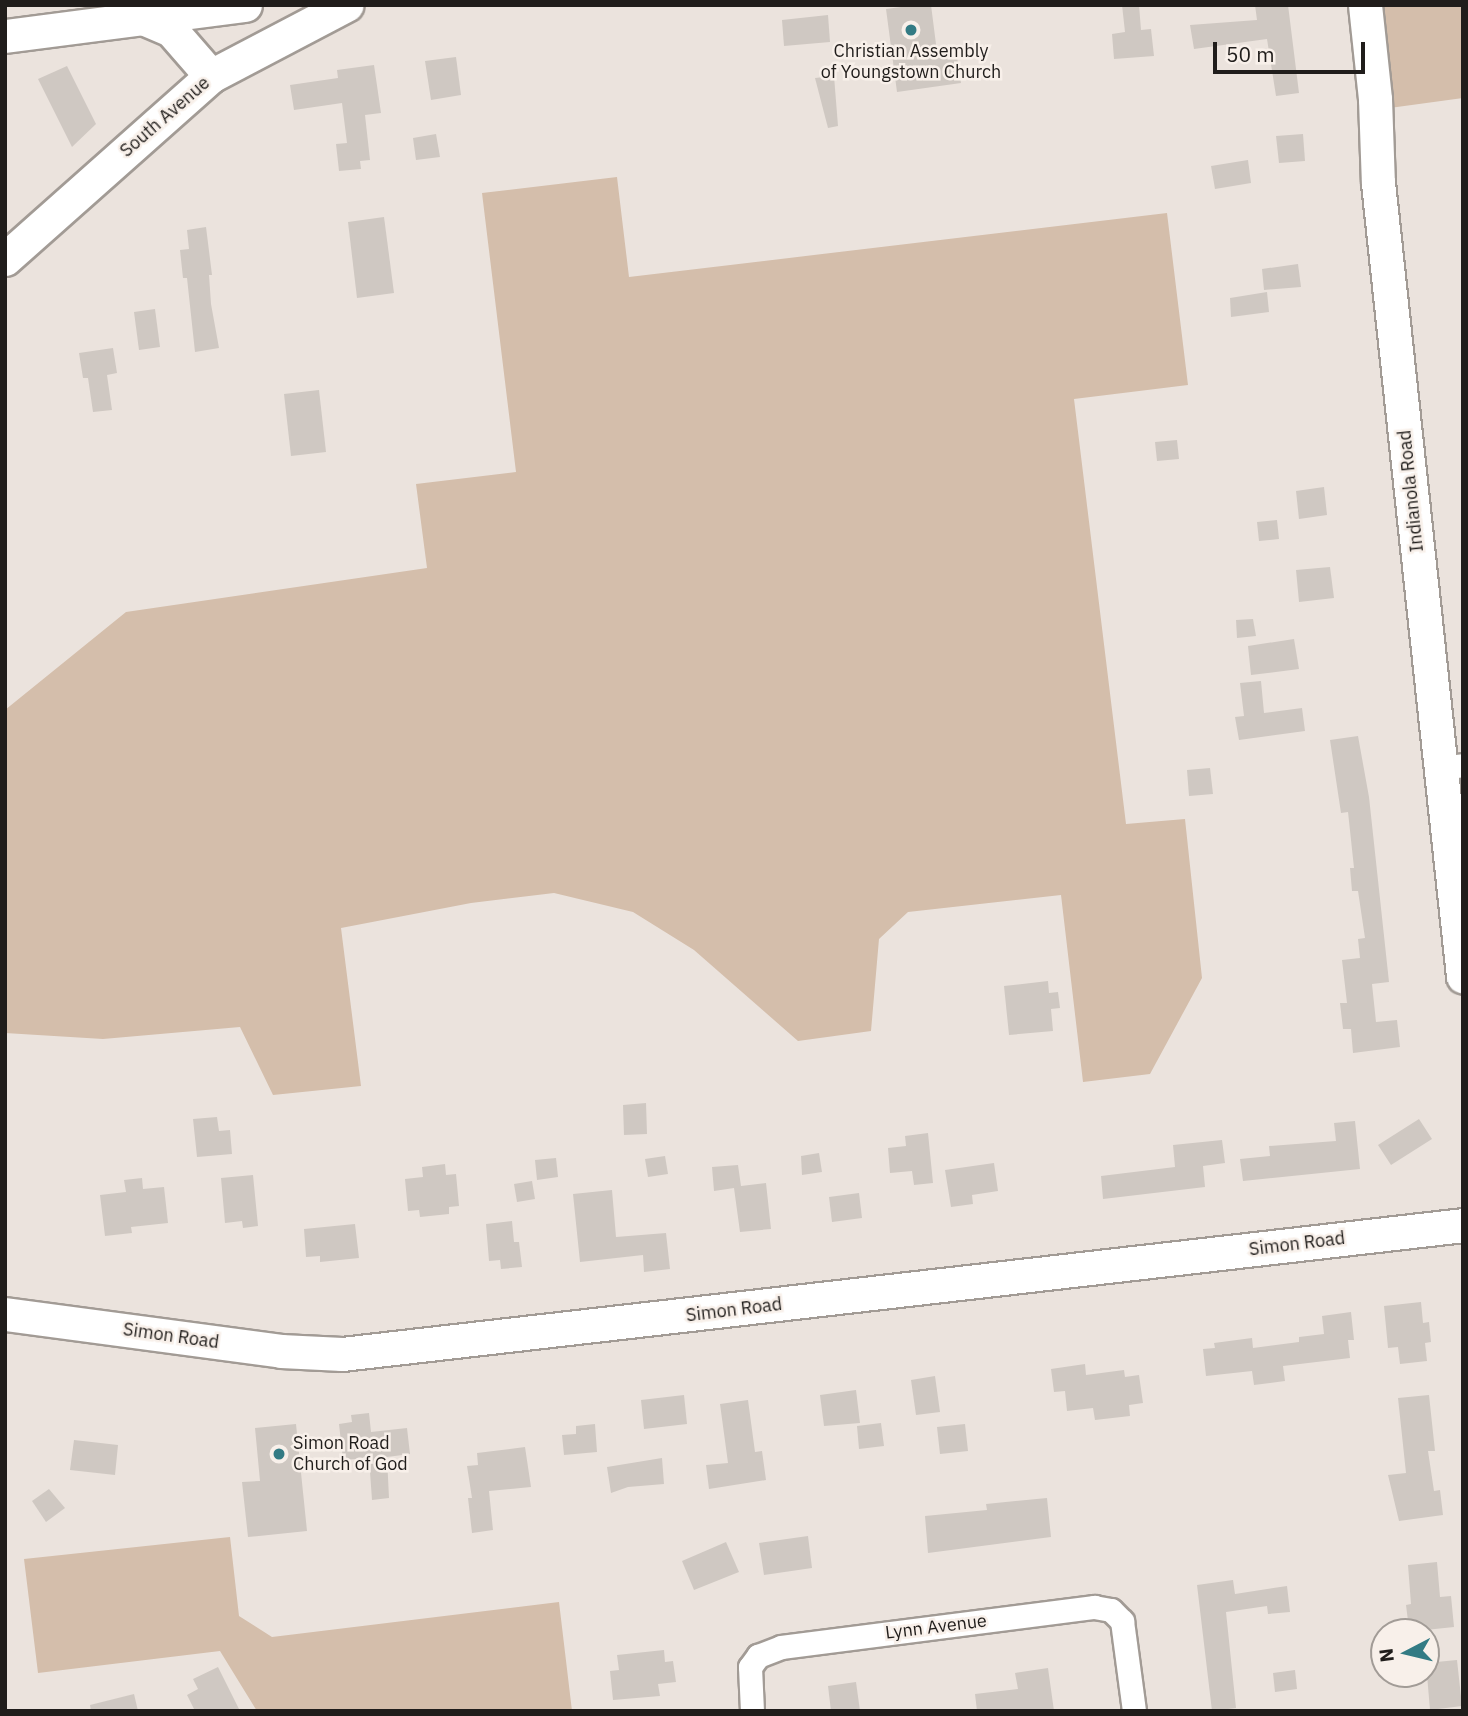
<!DOCTYPE html>
<style>
body{margin:0}
#map{position:relative;width:1468px;height:1716px;overflow:hidden;background:#ebe3dd;font-family:"IBM Plex Sans",sans-serif}
div>[style]{position:absolute}
[style*='--x']{left:calc(var(--x)*1px);top:calc(var(--y)*1px);width:calc(var(--w)*1px);rotate:calc(var(--a)*1deg)}
.green>*{inset:0;background:#d4beab}
.building>*{inset:0;background:#cfc8c2}
.roads{filter:drop-shadow(2px 0 #a29b95) drop-shadow(-2px 0 #a29b95) drop-shadow(0 2px #a29b95) drop-shadow(0 -2px #a29b95)}
.street>*{height:23px;margin:-11.5px;padding:0 11.5px;transform-origin:11.5px;border-radius:11.5px;background:#fff}
.secondary>*{height:33px;margin:-16.5px;padding:0 16.5px;transform-origin:16.5px;border-radius:16.5px;background:#fff}
.dots>*{width:19px;height:19px;translate:-50% -50%;box-sizing:border-box;border:4px solid #f8f0ea;border-radius:50%}
span{translate:-50% -50%;white-space:nowrap;text-align:center;line-height:1.15;-webkit-text-stroke:5px #f8f0ea;paint-order:stroke}
.poi-label{font-size:18px;color:#201d1b}
.left{translate:0 -50%;text-align:left}
.street-label{font-size:18px;color:#201d1b}
.frame{position:absolute;inset:0;border:7px solid #201d1b;pointer-events:none}
.north{position:absolute;left:1370px;top:1618px;width:70px;height:70px;box-sizing:border-box;background:#f8f0ea;border:2px solid #a29c97;border-radius:50%;rotate:263deg;font-size:19px;font-weight:700;line-height:28px;text-align:center;color:#201d1b}
.north::after{content:'';display:block;margin:auto;width:24px;height:32px;background:#337b84;clip-path:polygon(50% 0,100% 100%,50% 72%,0 100%)}
.scale{position:absolute;left:1213px;top:42px;width:152px;height:32px;box-sizing:border-box;border:4px solid #201d1b;border-top:0;padding-left:9px;font-size:21px;line-height:24px;white-space:nowrap;color:#201d1b;-webkit-text-stroke:5px #f8f0ea;paint-order:stroke}
</style>
<div id="map">
<div class="green">
<div style="clip-path:polygon(1365px 5px,1463px 5px,1463px 98px,1375px 110px)"></div>
<div style="clip-path:polygon(617px 177px,629px 277px,1167px 213px,1188px 385px,1074px 399px,1126px 824px,1185px 819px,1202px 978px,1150px 1074px,1083px 1082px,1061px 895px,908px 912px,879px 939px,871px 1031px,798px 1041px,694px 950px,633px 912px,554px 893px,471px 903px,341px 928px,361px 1086px,273px 1095px,240px 1027px,103px 1039px,5px 1033px,5px 710px,126px 612px,427px 568px,416px 484px,516px 472px,482px 193px)"></div>
<div style="clip-path:polygon(230px 1537px,239px 1616px,272px 1637px,559px 1602px,572px 1711px,257px 1711px,220px 1651px,38px 1673px,24px 1559px)"></div>
</div>
<div class="building">
<div style="clip-path:polygon(916px 5px,931px 5px,937px 52px,956px 50px,961px 83px,897px 92px,886px 9px)"></div>
<div style="clip-path:polygon(1122px 5px,1139px 5px,1141px 30px,1151px 29px,1154px 56px,1114px 59px,1112px 34px,1125px 32px)"></div>
<div style="clip-path:polygon(1255px 5px,1288px 5px,1299px 93px,1276px 96px,1267px 39px,1194px 49px,1190px 25px,1257px 20px)"></div>
<div style="clip-path:polygon(828px 15px,830px 42px,784px 46px,782px 20px)"></div>
<div style="clip-path:polygon(456px 57px,461px 95px,431px 100px,425px 61px)"></div>
<div style="clip-path:polygon(374px 65px,381px 113px,365px 115px,370px 160px,360px 161px,361px 169px,339px 171px,336px 144px,347px 143px,342px 103px,294px 110px,290px 85px,338px 78px,337px 70px)"></div>
<div style="clip-path:polygon(67px 66px,96px 124px,72px 147px,38px 79px)"></div>
<div style="clip-path:polygon(834px 76px,838px 126px,828px 128px,815px 78px)"></div>
<div style="clip-path:polygon(436px 134px,440px 157px,416px 160px,413px 138px)"></div>
<div style="clip-path:polygon(1303px 134px,1305px 161px,1279px 163px,1276px 136px)"></div>
<div style="clip-path:polygon(1248px 160px,1251px 183px,1215px 189px,1211px 166px)"></div>
<div style="clip-path:polygon(384px 217px,394px 293px,357px 298px,348px 222px)"></div>
<div style="clip-path:polygon(206px 227px,212px 275px,209px 275px,211px 304px,219px 348px,195px 352px,187px 278px,183px 278px,180px 250px,189px 249px,187px 230px)"></div>
<div style="clip-path:polygon(1298px 264px,1301px 287px,1264px 290px,1262px 269px)"></div>
<div style="clip-path:polygon(1267px 292px,1269px 312px,1231px 317px,1230px 298px)"></div>
<div style="clip-path:polygon(155px 309px,160px 347px,139px 350px,134px 312px)"></div>
<div style="clip-path:polygon(113px 348px,117px 373px,107px 375px,112px 410px,93px 412px,88px 378px,83px 378px,79px 353px)"></div>
<div style="clip-path:polygon(319px 390px,326px 452px,291px 456px,284px 394px)"></div>
<div style="clip-path:polygon(1177px 440px,1179px 459px,1157px 461px,1155px 442px)"></div>
<div style="clip-path:polygon(1324px 487px,1327px 515px,1299px 519px,1296px 491px)"></div>
<div style="clip-path:polygon(1277px 520px,1279px 539px,1259px 541px,1257px 522px)"></div>
<div style="clip-path:polygon(1330px 567px,1334px 598px,1299px 602px,1296px 570px)"></div>
<div style="clip-path:polygon(1253px 619px,1256px 636px,1237px 638px,1236px 620px)"></div>
<div style="clip-path:polygon(1294px 639px,1299px 669px,1251px 675px,1248px 646px)"></div>
<div style="clip-path:polygon(1261px 681px,1264px 713px,1302px 708px,1305px 731px,1239px 740px,1235px 717px,1244px 716px,1240px 683px)"></div>
<div style="clip-path:polygon(1358px 736px,1369px 797px,1389px 982px,1372px 984px,1376px 1022px,1397px 1020px,1400px 1047px,1353px 1053px,1351px 1029px,1343px 1029px,1340px 1003px,1347px 1003px,1342px 960px,1360px 958px,1358px 939px,1365px 938px,1358px 891px,1352px 891px,1350px 868px,1354px 868px,1348px 812px,1341px 813px,1330px 740px)"></div>
<div style="clip-path:polygon(1210px 768px,1213px 794px,1189px 796px,1187px 770px)"></div>
<div style="clip-path:polygon(1048px 981px,1049px 993px,1058px 992px,1060px 1008px,1051px 1009px,1053px 1031px,1009px 1035px,1004px 986px)"></div>
<div style="clip-path:polygon(646px 1103px,647px 1134px,624px 1135px,623px 1105px)"></div>
<div style="clip-path:polygon(217px 1117px,219px 1131px,230px 1130px,232px 1154px,197px 1157px,193px 1119px)"></div>
<div style="clip-path:polygon(1419px 1119px,1432px 1139px,1391px 1165px,1378px 1145px)"></div>
<div style="clip-path:polygon(1355px 1121px,1360px 1169px,1243px 1181px,1240px 1159px,1270px 1156px,1269px 1146px,1336px 1141px,1334px 1123px)"></div>
<div style="clip-path:polygon(928px 1133px,933px 1183px,914px 1185px,912px 1171px,890px 1173px,888px 1148px,906px 1146px,905px 1136px)"></div>
<div style="clip-path:polygon(1222px 1140px,1225px 1163px,1203px 1166px,1205px 1187px,1103px 1199px,1101px 1176px,1175px 1167px,1173px 1145px)"></div>
<div style="clip-path:polygon(819px 1153px,822px 1172px,802px 1175px,801px 1156px)"></div>
<div style="clip-path:polygon(665px 1156px,668px 1174px,648px 1177px,645px 1159px)"></div>
<div style="clip-path:polygon(556px 1158px,558px 1177px,537px 1180px,535px 1160px)"></div>
<div style="clip-path:polygon(994px 1163px,998px 1191px,972px 1195px,973px 1204px,951px 1207px,945px 1170px)"></div>
<div style="clip-path:polygon(445px 1164px,446px 1175px,456px 1174px,459px 1206px,449px 1207px,449px 1214px,420px 1217px,419px 1210px,408px 1211px,405px 1179px,423px 1177px,422px 1167px)"></div>
<div style="clip-path:polygon(738px 1165px,741px 1186px,766px 1183px,771px 1229px,740px 1232px,734px 1188px,714px 1191px,712px 1167px)"></div>
<div style="clip-path:polygon(253px 1175px,258px 1226px,243px 1228px,242px 1221px,225px 1223px,221px 1178px)"></div>
<div style="clip-path:polygon(142px 1178px,143px 1189px,164px 1187px,168px 1223px,131px 1227px,132px 1233px,105px 1236px,100px 1195px,126px 1192px,124px 1180px)"></div>
<div style="clip-path:polygon(532px 1181px,535px 1199px,517px 1202px,514px 1184px)"></div>
<div style="clip-path:polygon(612px 1190px,616px 1237px,666px 1233px,670px 1269px,644px 1272px,643px 1255px,580px 1262px,573px 1194px)"></div>
<div style="clip-path:polygon(859px 1193px,862px 1218px,832px 1222px,829px 1197px)"></div>
<div style="clip-path:polygon(512px 1221px,514px 1242px,519px 1242px,522px 1267px,501px 1269px,500px 1260px,489px 1261px,486px 1224px)"></div>
<div style="clip-path:polygon(355px 1224px,359px 1258px,320px 1262px,320px 1256px,306px 1257px,304px 1229px)"></div>
<div style="clip-path:polygon(1421px 1302px,1423px 1323px,1429px 1322px,1431px 1342px,1425px 1343px,1427px 1361px,1400px 1364px,1398px 1347px,1388px 1348px,1384px 1306px)"></div>
<div style="clip-path:polygon(1351px 1312px,1354px 1340px,1348px 1340px,1350px 1358px,1283px 1366px,1285px 1381px,1254px 1385px,1252px 1371px,1206px 1376px,1203px 1349px,1215px 1348px,1214px 1343px,1252px 1338px,1253px 1348px,1299px 1342px,1299px 1337px,1324px 1334px,1322px 1316px)"></div>
<div style="clip-path:polygon(1085px 1364px,1086px 1375px,1124px 1370px,1125px 1377px,1139px 1375px,1143px 1403px,1129px 1405px,1130px 1416px,1095px 1420px,1093px 1408px,1067px 1411px,1065px 1391px,1054px 1392px,1051px 1369px)"></div>
<div style="clip-path:polygon(935px 1376px,940px 1412px,916px 1415px,911px 1380px)"></div>
<div style="clip-path:polygon(856px 1390px,860px 1423px,824px 1426px,820px 1395px)"></div>
<div style="clip-path:polygon(684px 1395px,687px 1424px,644px 1429px,641px 1400px)"></div>
<div style="clip-path:polygon(1429px 1395px,1435px 1451px,1428px 1451px,1434px 1491px,1440px 1490px,1443px 1515px,1399px 1521px,1388px 1475px,1406px 1473px,1398px 1398px)"></div>
<div style="clip-path:polygon(748px 1400px,755px 1452px,762px 1451px,766px 1480px,709px 1489px,706px 1465px,728px 1463px,720px 1404px)"></div>
<div style="clip-path:polygon(369px 1413px,371px 1432px,407px 1428px,410px 1454px,387px 1457px,389px 1498px,372px 1500px,369px 1458px,343px 1460px,339px 1424px,352px 1422px,351px 1415px)"></div>
<div style="clip-path:polygon(881px 1423px,884px 1446px,859px 1449px,857px 1426px)"></div>
<div style="clip-path:polygon(296px 1424px,307px 1531px,248px 1537px,242px 1482px,260px 1481px,255px 1428px)"></div>
<div style="clip-path:polygon(595px 1424px,597px 1452px,564px 1455px,562px 1435px,576px 1434px,576px 1426px)"></div>
<div style="clip-path:polygon(965px 1424px,968px 1451px,940px 1454px,937px 1427px)"></div>
<div style="clip-path:polygon(74px 1440px,118px 1445px,115px 1475px,70px 1470px)"></div>
<div style="clip-path:polygon(525px 1447px,531px 1487px,489px 1491px,493px 1530px,472px 1533px,468px 1498px,472px 1498px,467px 1466px,478px 1465px,477px 1453px)"></div>
<div style="clip-path:polygon(662px 1458px,664px 1484px,628px 1487px,611px 1493px,607px 1467px)"></div>
<div style="clip-path:polygon(49px 1489px,65px 1508px,46px 1522px,32px 1501px)"></div>
<div style="clip-path:polygon(1047px 1498px,1051px 1537px,928px 1553px,925px 1516px,987px 1510px,986px 1504px)"></div>
<div style="clip-path:polygon(808px 1536px,812px 1568px,764px 1575px,759px 1543px)"></div>
<div style="clip-path:polygon(726px 1542px,739px 1572px,694px 1590px,682px 1561px)"></div>
<div style="clip-path:polygon(1437px 1562px,1440px 1597px,1451px 1596px,1454px 1627px,1416px 1631px,1415px 1620px,1408px 1621px,1406px 1605px,1411px 1604px,1408px 1565px)"></div>
<div style="clip-path:polygon(1233px 1580px,1235px 1594px,1287px 1586px,1290px 1612px,1268px 1614px,1267px 1606px,1226px 1612px,1236px 1708px,1212px 1711px,1197px 1585px)"></div>
<div style="clip-path:polygon(664px 1650px,665px 1662px,673px 1661px,676px 1682px,658px 1684px,660px 1696px,613px 1700px,610px 1671px,619px 1670px,617px 1655px)"></div>
<div style="clip-path:polygon(1457px 1660px,1462px 1706px,1430px 1710px,1426px 1663px)"></div>
<div style="clip-path:polygon(218px 1667px,240px 1711px,195px 1711px,187px 1695px,198px 1689px,193px 1679px)"></div>
<div style="clip-path:polygon(1048px 1668px,1054px 1711px,977px 1711px,975px 1694px,1018px 1689px,1015px 1673px)"></div>
<div style="clip-path:polygon(1295px 1670px,1297px 1689px,1275px 1692px,1273px 1673px)"></div>
<div style="clip-path:polygon(856px 1682px,860px 1711px,831px 1711px,828px 1686px)"></div>
<div style="clip-path:polygon(134px 1694px,138px 1711px,91px 1711px,90px 1705px)"></div>
</div>
<div class="roads">
<div class="street">
<div style="--x:1440;--y:768;--w:23;--a:-7"></div>
<div style="--x:752;--y:1711;--w:44;--a:-92.6"></div>
<div style="--x:750;--y:1667;--w:14;--a:-54"></div>
<div style="--x:758;--y:1656;--w:25;--a:-21"></div>
<div style="--x:781;--y:1647;--w:316;--a:-7.3"></div>
<div style="--x:1094;--y:1607;--w:17;--a:10"></div>
<div style="--x:1111;--y:1610;--w:16;--a:45"></div>
<div style="--x:1122;--y:1621;--w:91;--a:82.4"></div>
</div>
<div class="secondary">
<div style="--x:1365;--y:5;--w:95;--a:83.9"></div>
<div style="--x:1375;--y:99;--w:84;--a:88"></div>
<div style="--x:1378;--y:183;--w:798;--a:83.88"></div>
<div style="--x:143;--y:18;--w:30;--a:23"></div>
<div style="--x:171;--y:30;--w:61;--a:49"></div>
<div style="--x:5;--y:36;--w:242;--a:-7.4"></div>
<div style="--x:5;--y:259;--w:276;--a:-41.6"></div>
<div style="--x:211;--y:76;--w:153;--a:-27.7"></div>
<div style="--x:5;--y:1314;--w:278;--a:7.6"></div>
<div style="--x:281;--y:1351;--w:61;--a:2.8"></div>
<div style="--x:342;--y:1354;--w:1128;--a:-6.56"></div>
</div>
</div>
<div class="dots">
<div style="left:911px;top:30px;background:#337b84"></div>
<div style="left:279px;top:1454px;background:#337b84"></div>
</div>
<div class="poi-label">
<span style="left:911px;top:62px">Christian Assembly<br>of Youngstown Church</span>
<span class="left" style="left:293px;top:1454px">Simon Road<br>Church of God</span>
</div>
<div class="street-label">
<span style="left:165px;top:117px;rotate:-41deg">South Avenue</span>
<span style="left:1411px;top:491px;rotate:-96deg">Indianola Road</span>
<span style="left:1297px;top:1244px;rotate:-7deg">Simon Road</span>
<span style="left:734px;top:1310px;rotate:-7deg">Simon Road</span>
<span style="left:171px;top:1336px;rotate:8deg">Simon Road</span>
<span style="left:936px;top:1627px;rotate:-7deg">Lynn Avenue</span>
</div>
<div class="frame"></div>
<div class="north">N</div>
<div class="scale">50 m</div>
</div>
